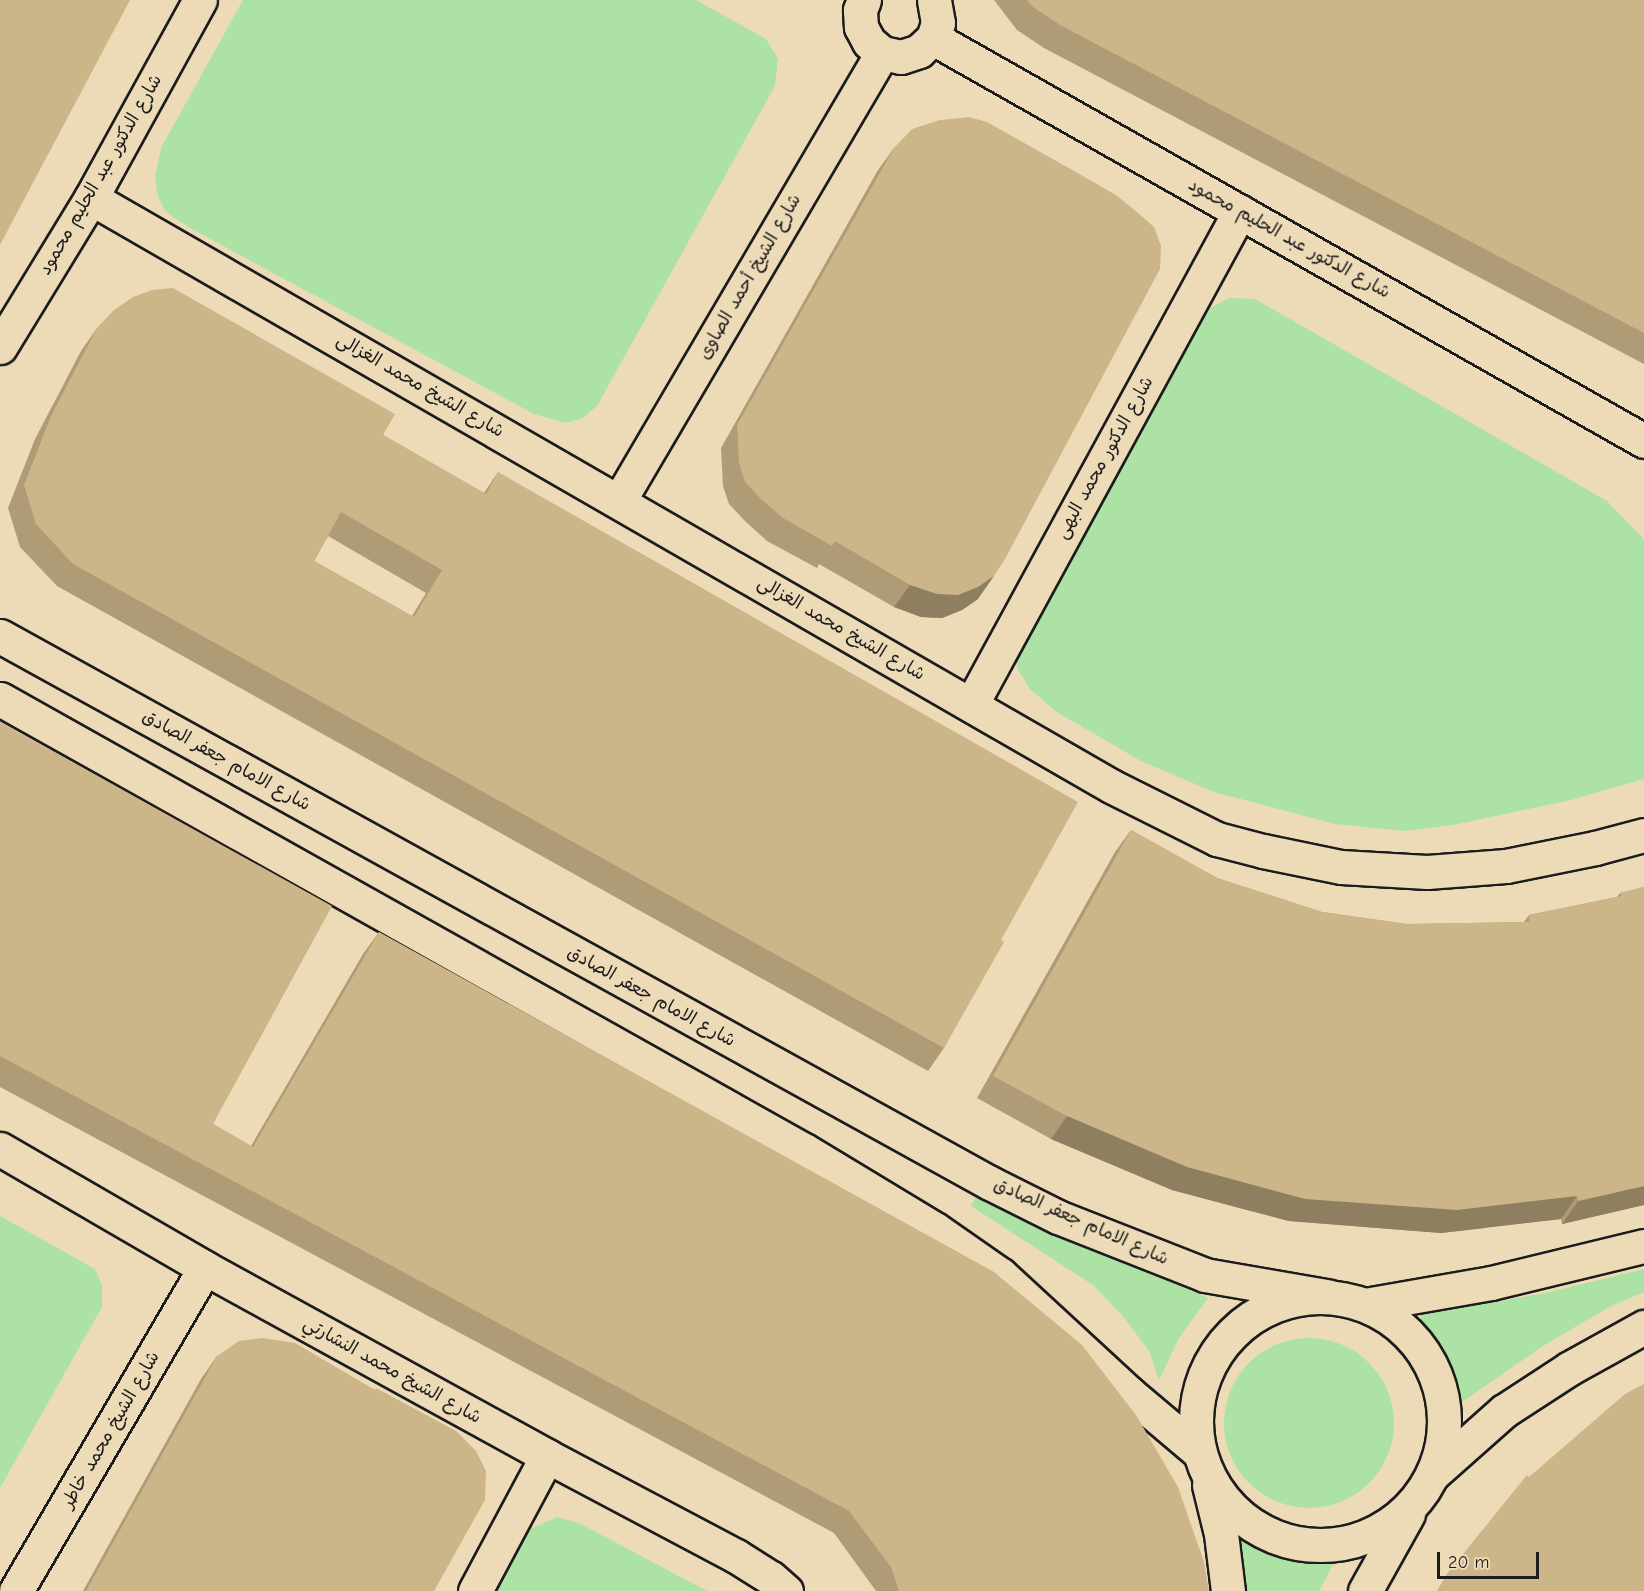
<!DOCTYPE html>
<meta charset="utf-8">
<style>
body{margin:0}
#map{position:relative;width:1644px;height:1591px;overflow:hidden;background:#eddbb8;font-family:"Comic Neue","Playpen Sans Arabic",sans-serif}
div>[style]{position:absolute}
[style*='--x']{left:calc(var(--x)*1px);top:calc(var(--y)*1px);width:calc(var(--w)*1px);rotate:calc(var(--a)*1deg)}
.green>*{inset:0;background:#ace2a4}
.round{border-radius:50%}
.roads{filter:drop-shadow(2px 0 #1c1c1c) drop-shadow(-2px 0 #1c1c1c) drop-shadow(0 2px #1c1c1c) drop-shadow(0 -2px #1c1c1c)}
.minor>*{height:33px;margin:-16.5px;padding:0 16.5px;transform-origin:16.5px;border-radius:16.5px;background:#eddbb8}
.minor>.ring{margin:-16.5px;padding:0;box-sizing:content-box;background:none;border:33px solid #eddbb8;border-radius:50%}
.wall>*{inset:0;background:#af9c76}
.shaded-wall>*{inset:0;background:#8e7f60}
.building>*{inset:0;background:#cbb589}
span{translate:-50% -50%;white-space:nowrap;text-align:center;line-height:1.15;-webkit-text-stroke:4.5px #eddbb8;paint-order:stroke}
.street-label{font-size:18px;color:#1c1c1c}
.scale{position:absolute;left:1437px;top:1552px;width:102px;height:27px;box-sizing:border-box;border:3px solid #1c1c1c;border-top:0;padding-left:8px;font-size:18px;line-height:21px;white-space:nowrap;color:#1c1c1c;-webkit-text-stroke:4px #eddbb8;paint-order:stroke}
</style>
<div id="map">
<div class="green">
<div style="clip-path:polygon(243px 0,696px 0,766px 39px,778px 59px,775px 86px,597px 406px,583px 418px,565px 423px,534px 414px,188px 227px,165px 211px,158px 197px,155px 178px,161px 148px)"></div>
<div style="clip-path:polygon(1229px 298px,1255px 299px,1607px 501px,1644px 539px,1644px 779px,1571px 800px,1453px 825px,1404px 831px,1335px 824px,1214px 792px,1141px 761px,1055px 711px,1029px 688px,1017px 668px,1017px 638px,1194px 323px,1210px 308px)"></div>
<div style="clip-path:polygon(978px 1192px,1072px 1241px,1208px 1298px,1179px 1338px,1159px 1380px,1149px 1351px,1122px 1315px,1093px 1285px,971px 1206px)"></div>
<div style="clip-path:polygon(0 1216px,95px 1269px,102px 1285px,102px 1307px,0 1488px)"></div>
<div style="clip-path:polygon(1644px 1269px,1644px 1292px,1611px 1306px,1543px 1346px,1452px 1409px,1441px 1362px,1419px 1314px,1541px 1294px)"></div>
<div class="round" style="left:1224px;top:1338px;width:170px;height:170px"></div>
<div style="clip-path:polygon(557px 1517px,579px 1523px,707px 1591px,494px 1591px,530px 1529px)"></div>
<div style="clip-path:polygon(1237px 1540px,1310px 1564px,1334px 1563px,1319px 1591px,1241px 1591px)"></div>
</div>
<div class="roads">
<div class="minor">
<div style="--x:864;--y:0;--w:11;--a:112"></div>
<div style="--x:860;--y:10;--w:17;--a:87"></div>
<div style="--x:861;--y:27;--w:17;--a:62"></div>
<div style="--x:869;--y:42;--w:17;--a:40"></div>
<div style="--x:882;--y:53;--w:19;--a:12"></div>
<div style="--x:901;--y:57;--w:19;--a:-18"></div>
<div style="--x:919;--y:51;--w:19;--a:-43"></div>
<div style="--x:933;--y:38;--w:16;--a:-72"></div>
<div style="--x:938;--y:23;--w:23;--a:-100"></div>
<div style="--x:933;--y:38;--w:817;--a:29.54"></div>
<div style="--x:91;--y:198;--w:1177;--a:29.96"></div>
<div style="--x:1111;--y:786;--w:119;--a:26.6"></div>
<div style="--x:1217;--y:839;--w:48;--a:14.6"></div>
<div style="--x:1263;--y:851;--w:80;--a:11.6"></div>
<div style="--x:1341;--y:867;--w:86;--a:3.3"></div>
<div style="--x:1427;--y:872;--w:79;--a:-4.3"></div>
<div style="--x:1506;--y:866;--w:91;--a:-11.4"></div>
<div style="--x:1595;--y:848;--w:51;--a:-14.9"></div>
<div style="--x:0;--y:347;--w:175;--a:-58.6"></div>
<div style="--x:91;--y:198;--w:226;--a:-61.2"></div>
<div style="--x:619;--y:501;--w:519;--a:-59.58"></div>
<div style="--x:0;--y:636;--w:1131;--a:28.92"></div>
<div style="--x:990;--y:1183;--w:76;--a:26.6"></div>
<div style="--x:1058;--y:1217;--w:158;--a:21.5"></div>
<div style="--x:1205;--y:1275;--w:124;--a:9.8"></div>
<div style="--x:0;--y:699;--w:922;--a:29.29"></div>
<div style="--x:804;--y:1150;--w:153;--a:31.1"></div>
<div style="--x:935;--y:1229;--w:80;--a:34.9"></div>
<div style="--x:1001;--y:1275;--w:174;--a:42.7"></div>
<div style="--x:1129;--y:1393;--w:92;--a:40.1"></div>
<div style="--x:971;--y:705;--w:562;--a:-61.43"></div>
<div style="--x:0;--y:1149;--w:237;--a:30.1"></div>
<div style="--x:205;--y:1268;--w:390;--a:28.8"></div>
<div style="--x:547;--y:1456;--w:214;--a:27.9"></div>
<div style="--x:736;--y:1556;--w:41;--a:32.2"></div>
<div style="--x:771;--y:1578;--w:20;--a:41"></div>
<div class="ring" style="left:1196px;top:1297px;width:215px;height:215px"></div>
<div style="--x:1365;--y:1305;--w:128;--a:-9.9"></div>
<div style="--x:1491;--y:1283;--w:157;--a:-13.6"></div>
<div style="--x:1433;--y:1474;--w:95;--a:-41.6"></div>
<div style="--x:1504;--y:1411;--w:79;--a:-33.1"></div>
<div style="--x:1570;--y:1368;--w:85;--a:-29"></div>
<div style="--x:1209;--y:1485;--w:50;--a:76.2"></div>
<div style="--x:1221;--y:1534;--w:57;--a:83"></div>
<div style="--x:16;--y:1591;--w:374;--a:-59.7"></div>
<div style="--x:475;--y:1591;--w:153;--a:-61.9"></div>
<div style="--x:1365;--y:1591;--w:88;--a:-60.8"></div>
</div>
</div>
<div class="wall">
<div style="clip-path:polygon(994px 0,1644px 0,1644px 364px,1044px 48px,1017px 30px)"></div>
<div style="clip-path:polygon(894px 148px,978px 599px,962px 610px,942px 618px,921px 617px,894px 607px,819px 564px,817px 568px,767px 541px,745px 521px,729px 504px,723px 486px,721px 448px,878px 170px)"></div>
<div style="clip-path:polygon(evenodd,97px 328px,383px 435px,484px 493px,498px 472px,1001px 940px,944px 1048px,928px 1071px,57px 586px,20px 547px,8px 508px,35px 439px,81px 351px,97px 328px,328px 536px,426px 593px,412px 616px,314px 561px,328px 536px)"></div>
<div style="clip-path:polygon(0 722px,213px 1124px,251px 1146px,363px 954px,379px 932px,1209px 1591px,876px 1591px,834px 1533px,0 1087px)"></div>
<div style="clip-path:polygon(1131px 830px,1217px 878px,1322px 912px,1407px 924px,1524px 922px,1529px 915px,1617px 897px,1620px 893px,1644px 887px,1644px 1205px,1562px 1224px,1561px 1219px,1441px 1233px,1289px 1221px,1172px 1190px,1051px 1139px,977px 1098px,1115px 852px)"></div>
<div style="clip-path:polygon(217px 1356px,434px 1591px,83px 1591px,201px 1379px)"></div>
</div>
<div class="shaded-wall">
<div style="clip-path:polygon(994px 576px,978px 599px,962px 610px,942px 618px,921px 617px,894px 607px,910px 585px)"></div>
<div style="clip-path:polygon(1067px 1116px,1577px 1196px,1561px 1219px,1441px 1233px,1289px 1221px,1172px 1190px,1051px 1139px)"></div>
<div style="clip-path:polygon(1644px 1186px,1644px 1205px,1562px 1224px,1578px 1201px)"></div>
</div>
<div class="building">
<div style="clip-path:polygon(0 0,130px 0,0 245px)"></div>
<div style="clip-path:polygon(1027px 0,1644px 0,1644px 333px,1060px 25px,1033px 7px)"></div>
<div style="clip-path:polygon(969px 117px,987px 122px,1074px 171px,1116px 195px,1138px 213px,1154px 227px,1161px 246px,1160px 269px,1005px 559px,994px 576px,978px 587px,958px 595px,937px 594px,910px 585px,835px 541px,832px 546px,783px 518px,761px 499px,745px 482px,739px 463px,737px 425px,894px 148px,912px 129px,940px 120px)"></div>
<div style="clip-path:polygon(evenodd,173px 288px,395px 414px,383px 435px,486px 494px,498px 472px,1078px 802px,1001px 940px,1004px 942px,944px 1048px,73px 564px,36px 524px,24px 485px,51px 416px,97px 328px,114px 310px,133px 297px,152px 290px,173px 288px,341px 512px,442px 570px,414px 617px,314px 561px,341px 512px)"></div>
<div style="clip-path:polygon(0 722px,332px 906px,213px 1124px,253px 1147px,379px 932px,994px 1272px,1082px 1345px,1136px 1415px,1178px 1487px,1204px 1562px,1209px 1591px,899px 1591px,891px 1567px,849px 1511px,0 1056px)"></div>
<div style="clip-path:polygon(1131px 830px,1217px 878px,1322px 912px,1407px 924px,1529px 922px,1529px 915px,1621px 896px,1620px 893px,1644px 887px,1644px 1186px,1578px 1201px,1577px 1196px,1457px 1210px,1305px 1199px,1187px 1167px,1067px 1116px,993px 1076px)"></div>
<div style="clip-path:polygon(262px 1338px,295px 1343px,375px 1390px,376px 1388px,456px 1431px,476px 1451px,486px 1471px,485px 1500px,434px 1591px,86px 1591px,217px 1356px,239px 1341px)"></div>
<div style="clip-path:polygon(1644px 1384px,1644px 1591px,1437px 1591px,1446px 1575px,1527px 1475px,1529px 1477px,1625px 1394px)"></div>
</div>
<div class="street-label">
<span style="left:101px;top:175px;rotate:-60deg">شارع الدكتور عبد الحليم محمود</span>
<span style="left:1289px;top:239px;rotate:29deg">شارع الدكتور عبد الحليم محمود</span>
<span style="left:750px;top:277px;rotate:-60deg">شارع الشيخ أحمد الصاوى</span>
<span style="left:420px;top:386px;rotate:30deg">شارع الشيخ محمد الغزالى</span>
<span style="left:1105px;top:458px;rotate:-61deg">شارع الدكتور محمد البهى</span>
<span style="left:841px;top:629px;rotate:30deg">شارع الشيخ محمد الغزالى</span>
<span style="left:226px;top:761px;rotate:29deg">شارع الامام جعفر الصادق</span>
<span style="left:651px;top:997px;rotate:29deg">شارع الامام جعفر الصادق</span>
<span style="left:1081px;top:1222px;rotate:24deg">شارع الامام جعفر الصادق</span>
<span style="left:392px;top:1371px;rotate:29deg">شارع الشيخ محمد النشارتي</span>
<span style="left:111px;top:1430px;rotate:-60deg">شارع الشيخ محمد خاطر</span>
</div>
<div class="scale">20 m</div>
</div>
